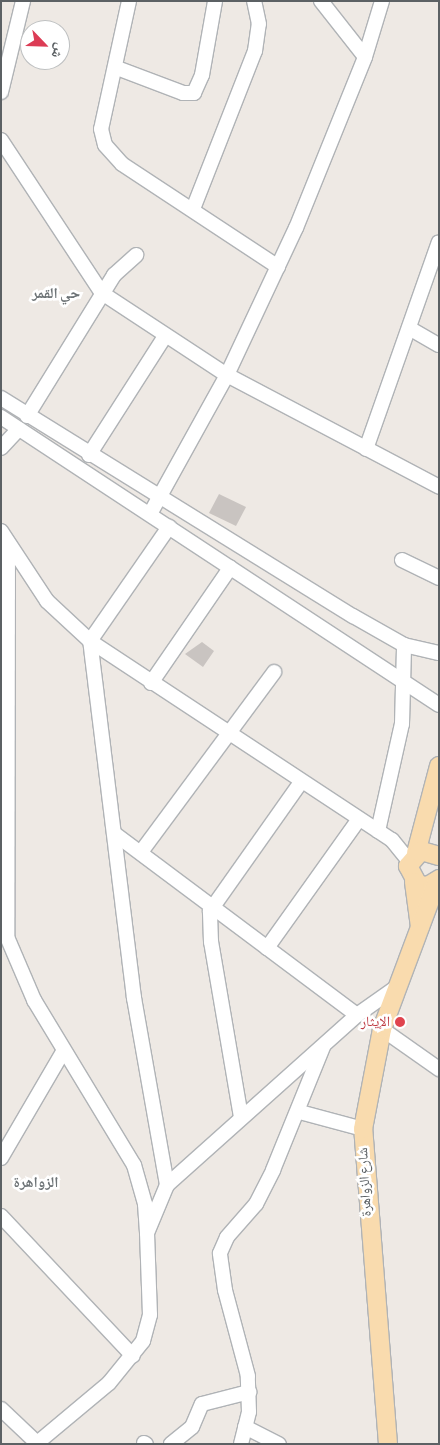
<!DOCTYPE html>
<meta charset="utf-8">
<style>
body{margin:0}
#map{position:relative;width:440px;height:1445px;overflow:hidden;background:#eee9e4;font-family:"Sofia Sans Condensed","Noto Naskh Arabic",sans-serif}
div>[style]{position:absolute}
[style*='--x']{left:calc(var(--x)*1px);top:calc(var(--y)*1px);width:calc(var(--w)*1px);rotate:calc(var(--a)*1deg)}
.building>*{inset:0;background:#c9c4c1}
.roads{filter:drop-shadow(1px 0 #b0b3b6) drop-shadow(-1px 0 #b0b3b6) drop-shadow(0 1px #b0b3b6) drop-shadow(0 -1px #b0b3b6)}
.minor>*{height:14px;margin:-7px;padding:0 7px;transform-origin:7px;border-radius:7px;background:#fff}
.major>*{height:18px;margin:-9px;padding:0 9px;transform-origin:9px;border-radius:9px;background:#f9dbae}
.dots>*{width:14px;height:14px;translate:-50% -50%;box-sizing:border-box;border:2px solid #fff;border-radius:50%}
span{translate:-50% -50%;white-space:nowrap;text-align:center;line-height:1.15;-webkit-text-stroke:5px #fff;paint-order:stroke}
.health-label{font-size:14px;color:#be3a42}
.right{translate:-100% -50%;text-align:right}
.street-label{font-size:14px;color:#5c6164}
.neighbourhood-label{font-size:15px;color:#6d7376;font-weight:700}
.frame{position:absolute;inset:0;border:2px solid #5c6164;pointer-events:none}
.north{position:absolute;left:20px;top:20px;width:50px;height:50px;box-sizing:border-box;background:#fff;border:1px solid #bec0c1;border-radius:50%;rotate:114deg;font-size:14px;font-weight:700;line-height:20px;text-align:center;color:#5c6164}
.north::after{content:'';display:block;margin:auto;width:18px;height:22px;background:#dc3c55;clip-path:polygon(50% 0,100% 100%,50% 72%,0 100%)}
</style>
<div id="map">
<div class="building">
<div style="clip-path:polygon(219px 494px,246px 507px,236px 526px,209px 513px)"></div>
<div style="clip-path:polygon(202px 642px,214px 651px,203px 667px,185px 654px)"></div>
</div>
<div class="roads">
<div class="minor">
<div style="--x:129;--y:1;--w:131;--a:102.3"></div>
<div style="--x:101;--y:129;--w:16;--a:76"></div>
<div style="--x:105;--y:145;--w:25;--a:48"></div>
<div style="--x:122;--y:164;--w:187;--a:33.4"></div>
<div style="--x:321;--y:1;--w:71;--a:51.8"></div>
<div style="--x:117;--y:68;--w:71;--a:20.7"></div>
<div style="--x:183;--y:93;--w:11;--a:0"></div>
<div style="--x:194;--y:93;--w:20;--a:-66"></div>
<div style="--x:202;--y:75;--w:75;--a:-80"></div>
<div style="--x:1;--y:92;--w:94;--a:-76.4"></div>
<div style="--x:1;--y:140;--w:183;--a:56.6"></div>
<div style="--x:102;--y:293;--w:149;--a:33.3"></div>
<div style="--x:227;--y:375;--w:240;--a:27.8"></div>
<div style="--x:193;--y:209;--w:170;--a:-68.6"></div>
<div style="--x:255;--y:51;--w:27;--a:-82"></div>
<div style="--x:259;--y:24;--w:24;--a:-102"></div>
<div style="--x:409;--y:328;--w:34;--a:30"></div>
<div style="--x:1;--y:398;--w:414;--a:31.8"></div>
<div style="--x:353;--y:616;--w:59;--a:29.6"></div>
<div style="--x:404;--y:645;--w:36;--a:13"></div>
<div style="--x:27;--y:416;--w:166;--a:-58.3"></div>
<div style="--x:114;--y:275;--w:30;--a:-42"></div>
<div style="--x:1;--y:417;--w:524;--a:33.33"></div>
<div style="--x:1;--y:448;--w:26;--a:-47"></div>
<div style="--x:366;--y:449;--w:219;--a:-70.6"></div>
<div style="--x:89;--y:455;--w:141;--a:-57.4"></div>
<div style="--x:150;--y:514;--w:159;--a:-61"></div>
<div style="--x:227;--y:375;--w:162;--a:-64.9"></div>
<div style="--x:296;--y:228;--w:184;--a:-68"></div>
<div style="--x:365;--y:57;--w:59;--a:-73.1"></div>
<div style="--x:1;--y:531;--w:84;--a:56.7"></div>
<div style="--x:47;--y:601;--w:59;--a:42.9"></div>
<div style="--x:90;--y:641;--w:362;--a:33.4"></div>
<div style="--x:392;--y:840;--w:27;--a:51"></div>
<div style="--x:8;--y:547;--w:390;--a:90.1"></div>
<div style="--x:7;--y:937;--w:69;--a:66.8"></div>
<div style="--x:34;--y:1000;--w:193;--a:58.8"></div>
<div style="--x:134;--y:1165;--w:41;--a:74.2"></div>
<div style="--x:145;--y:1204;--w:29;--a:86"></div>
<div style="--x:402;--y:560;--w:41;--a:25.9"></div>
<div style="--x:151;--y:683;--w:140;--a:-55.5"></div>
<div style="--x:378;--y:831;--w:110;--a:-77.4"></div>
<div style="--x:402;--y:724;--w:79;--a:-88.5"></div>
<div style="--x:115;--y:834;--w:302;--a:36.8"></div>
<div style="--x:141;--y:852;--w:224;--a:-53.5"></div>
<div style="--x:267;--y:948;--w:158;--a:-54.5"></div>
<div style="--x:382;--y:1029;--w:70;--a:35.1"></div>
<div style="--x:300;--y:1112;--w:65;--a:15.1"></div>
<div style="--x:241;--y:1117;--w:178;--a:-99.7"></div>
<div style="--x:211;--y:942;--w:31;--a:-92"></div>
<div style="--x:210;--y:911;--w:158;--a:-54.8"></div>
<div style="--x:1;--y:1158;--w:123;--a:-59.7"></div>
<div style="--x:167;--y:1185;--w:190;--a:-100"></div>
<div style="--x:134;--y:998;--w:360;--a:-97"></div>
<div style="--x:90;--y:641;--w:139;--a:-55.3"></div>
<div style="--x:1;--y:1216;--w:192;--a:46.7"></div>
<div style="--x:1;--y:1409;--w:50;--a:43.4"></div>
<div style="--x:245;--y:1427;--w:38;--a:27"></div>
<div style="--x:144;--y:1443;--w:2;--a:27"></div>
<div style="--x:36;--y:1444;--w:95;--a:-39.9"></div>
<div style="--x:109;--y:1383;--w:54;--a:-51"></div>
<div style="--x:143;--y:1341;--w:27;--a:-75"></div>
<div style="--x:150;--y:1315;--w:82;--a:-92.1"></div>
<div style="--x:147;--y:1233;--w:52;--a:-67.4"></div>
<div style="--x:167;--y:1185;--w:255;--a:-41.8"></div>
<div style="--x:357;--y:1015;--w:50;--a:-35.3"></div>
<div style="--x:171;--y:1444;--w:27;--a:-39"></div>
<div style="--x:192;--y:1427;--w:25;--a:-67"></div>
<div style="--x:202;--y:1404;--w:49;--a:-14.3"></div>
<div style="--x:241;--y:1444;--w:33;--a:-76"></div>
<div style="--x:249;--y:1412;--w:36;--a:-92"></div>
<div style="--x:248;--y:1376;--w:89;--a:-105"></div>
<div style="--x:225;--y:1290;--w:37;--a:-98"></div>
<div style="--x:220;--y:1253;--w:17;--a:-66"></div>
<div style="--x:227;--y:1237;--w:44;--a:-48.7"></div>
<div style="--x:256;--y:1204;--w:38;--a:-63"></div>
<div style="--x:273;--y:1170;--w:133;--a:-67.9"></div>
</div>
<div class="major">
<div style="--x:416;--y:853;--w:90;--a:-75.2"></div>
<div style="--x:439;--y:856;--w:19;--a:-164"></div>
<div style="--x:421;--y:851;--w:20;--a:131"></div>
<div style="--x:408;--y:866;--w:21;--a:62"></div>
<div style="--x:418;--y:885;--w:10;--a:6"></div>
<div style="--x:428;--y:886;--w:13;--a:-32"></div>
<div style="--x:414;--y:882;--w:45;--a:82.4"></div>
<div style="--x:388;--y:1444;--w:316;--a:-94.5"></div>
<div style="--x:363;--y:1129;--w:102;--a:-79.2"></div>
<div style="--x:382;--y:1029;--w:157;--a:-69.5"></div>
</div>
</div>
<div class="dots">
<div style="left:400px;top:1022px;background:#e0444e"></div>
</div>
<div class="health-label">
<span class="right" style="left:390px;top:1022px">الإيثار</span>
</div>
<div class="street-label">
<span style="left:365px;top:1182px;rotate:-93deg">شارع الزواهرة</span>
</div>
<div class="neighbourhood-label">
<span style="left:56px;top:294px">حي القمر</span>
<span style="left:36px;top:1183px">الزواهرة</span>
</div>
<div class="frame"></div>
<div class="north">ش</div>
</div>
